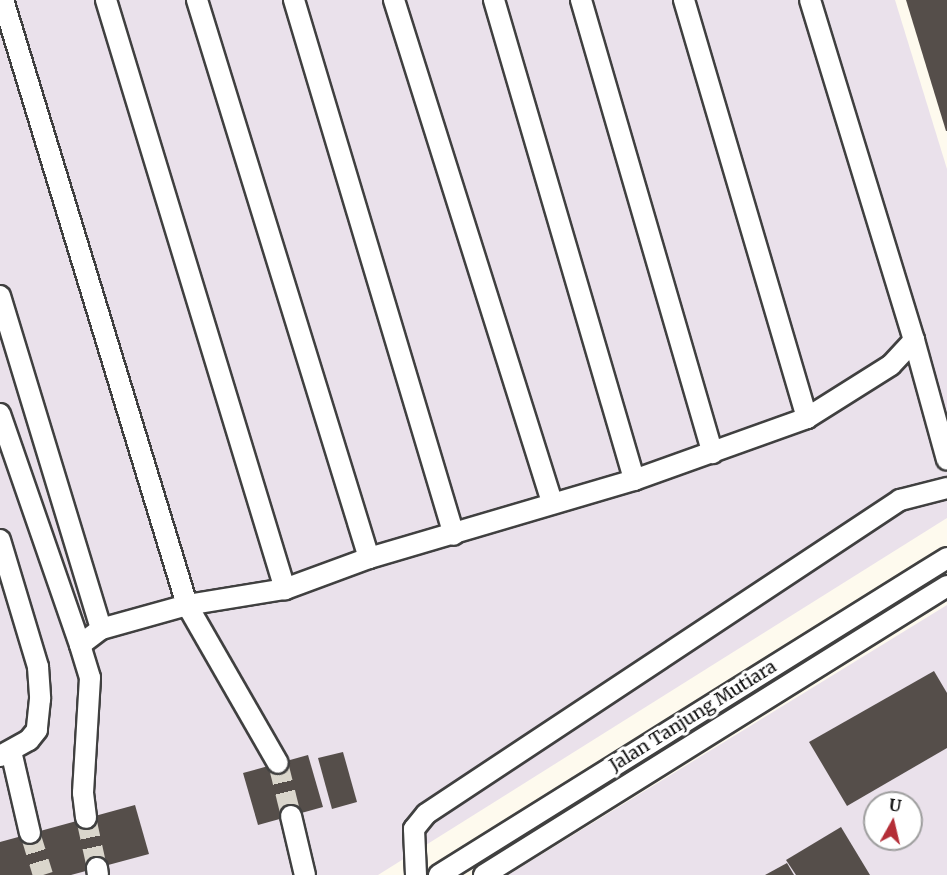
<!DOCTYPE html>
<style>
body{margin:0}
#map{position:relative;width:947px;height:875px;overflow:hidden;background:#fefaee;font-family:Merriweather,serif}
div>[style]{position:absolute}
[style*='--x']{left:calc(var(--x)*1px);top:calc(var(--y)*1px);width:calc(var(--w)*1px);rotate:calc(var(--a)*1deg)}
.industrial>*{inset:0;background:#eae1eb}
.building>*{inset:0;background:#554e4a}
.minor-tunnel>*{height:20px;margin-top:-10px;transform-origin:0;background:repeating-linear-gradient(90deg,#dad6cc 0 20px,transparent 0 30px)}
.roads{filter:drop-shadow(2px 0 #404040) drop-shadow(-2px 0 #404040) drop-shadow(0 2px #404040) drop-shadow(0 -2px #404040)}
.minor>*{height:20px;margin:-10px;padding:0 10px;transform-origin:10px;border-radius:10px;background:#fff}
span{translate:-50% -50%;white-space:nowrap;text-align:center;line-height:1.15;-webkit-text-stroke:6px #fff;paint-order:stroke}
.street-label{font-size:18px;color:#0d0d0d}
.north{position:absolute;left:863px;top:791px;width:60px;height:60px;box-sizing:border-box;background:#fff;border:2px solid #9e9e9e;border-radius:50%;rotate:8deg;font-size:16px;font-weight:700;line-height:24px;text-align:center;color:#0d0d0d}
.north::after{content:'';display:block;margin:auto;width:21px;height:27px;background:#b42e37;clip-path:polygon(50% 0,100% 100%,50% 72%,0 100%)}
</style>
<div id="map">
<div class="industrial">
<div style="clip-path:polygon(0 0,895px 0,947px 169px,947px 518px,378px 875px,0 875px)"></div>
<div style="clip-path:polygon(evenodd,947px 605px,947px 875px,508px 875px,947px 605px,875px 803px,911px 803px,911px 839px,875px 839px,875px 803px)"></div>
</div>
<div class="building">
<div style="clip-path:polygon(906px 0,947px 0,947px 131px,946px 131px)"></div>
<div style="clip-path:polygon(934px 671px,947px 693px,947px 748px,847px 806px,809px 742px)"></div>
<div style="clip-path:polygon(343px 752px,357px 802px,332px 809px,318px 758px)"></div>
<div style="clip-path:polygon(308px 755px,323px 807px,258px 825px,243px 773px)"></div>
<div style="clip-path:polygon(135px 805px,149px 854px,71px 875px,0 875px,0 842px)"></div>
<div style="clip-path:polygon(841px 827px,870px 875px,796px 875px,786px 860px)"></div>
<div style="clip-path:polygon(787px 863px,794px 875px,765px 875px)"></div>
</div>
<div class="minor-tunnel">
<div style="--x:278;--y:763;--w:55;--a:76.2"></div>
<div style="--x:86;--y:818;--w:51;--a:77.6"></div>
<div style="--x:30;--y:833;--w:44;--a:72.8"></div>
</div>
<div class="roads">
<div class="minor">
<div style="--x:3;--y:0;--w:632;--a:73.08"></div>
<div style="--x:187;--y:605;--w:182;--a:60.1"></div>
<div style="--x:106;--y:0;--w:616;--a:73.1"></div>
<div style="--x:197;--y:0;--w:584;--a:72.87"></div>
<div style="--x:294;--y:0;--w:558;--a:73.35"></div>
<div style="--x:394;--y:0;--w:526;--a:72.53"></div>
<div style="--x:494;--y:0;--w:500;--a:73.7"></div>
<div style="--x:581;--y:0;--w:472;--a:73.8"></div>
<div style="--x:684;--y:0;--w:436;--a:73.6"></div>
<div style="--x:0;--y:296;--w:348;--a:73.1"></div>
<div style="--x:914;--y:340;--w:124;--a:74.6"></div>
<div style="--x:0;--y:414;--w:244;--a:70.9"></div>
<div style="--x:80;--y:645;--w:26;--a:-37"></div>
<div style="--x:101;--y:629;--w:89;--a:-15.6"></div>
<div style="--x:187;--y:605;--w:99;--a:-9.3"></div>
<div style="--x:285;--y:589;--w:90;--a:-20.3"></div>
<div style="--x:369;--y:558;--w:276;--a:-16.4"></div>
<div style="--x:634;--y:480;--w:184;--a:-19.7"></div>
<div style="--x:807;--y:418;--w:99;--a:-32.2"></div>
<div style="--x:891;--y:365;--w:34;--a:-47"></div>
<div style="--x:914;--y:340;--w:356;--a:-107"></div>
<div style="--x:0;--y:540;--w:133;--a:73.3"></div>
<div style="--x:38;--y:667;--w:32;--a:86"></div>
<div style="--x:40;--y:699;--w:31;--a:96"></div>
<div style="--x:37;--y:730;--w:13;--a:129"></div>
<div style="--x:29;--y:740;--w:33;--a:151"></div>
<div style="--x:80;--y:645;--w:34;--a:73"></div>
<div style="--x:90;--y:678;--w:115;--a:93.5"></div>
<div style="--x:83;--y:793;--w:25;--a:83"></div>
<div style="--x:11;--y:751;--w:84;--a:77"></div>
<div style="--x:291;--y:816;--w:61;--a:76.7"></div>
<div style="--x:97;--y:868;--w:7;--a:82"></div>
<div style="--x:416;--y:875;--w:46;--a:-92.5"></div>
<div style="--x:414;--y:829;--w:19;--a:-51"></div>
<div style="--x:426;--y:814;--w:569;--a:-33.52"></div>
<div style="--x:900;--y:500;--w:49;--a:-14.3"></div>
<div style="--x:439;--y:875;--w:599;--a:-31.96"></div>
<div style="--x:484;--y:875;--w:546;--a:-31.97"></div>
</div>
</div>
<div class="street-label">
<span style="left:693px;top:716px;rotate:-32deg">Jalan Tanjung Mutiara</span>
</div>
<div class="north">U</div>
</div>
